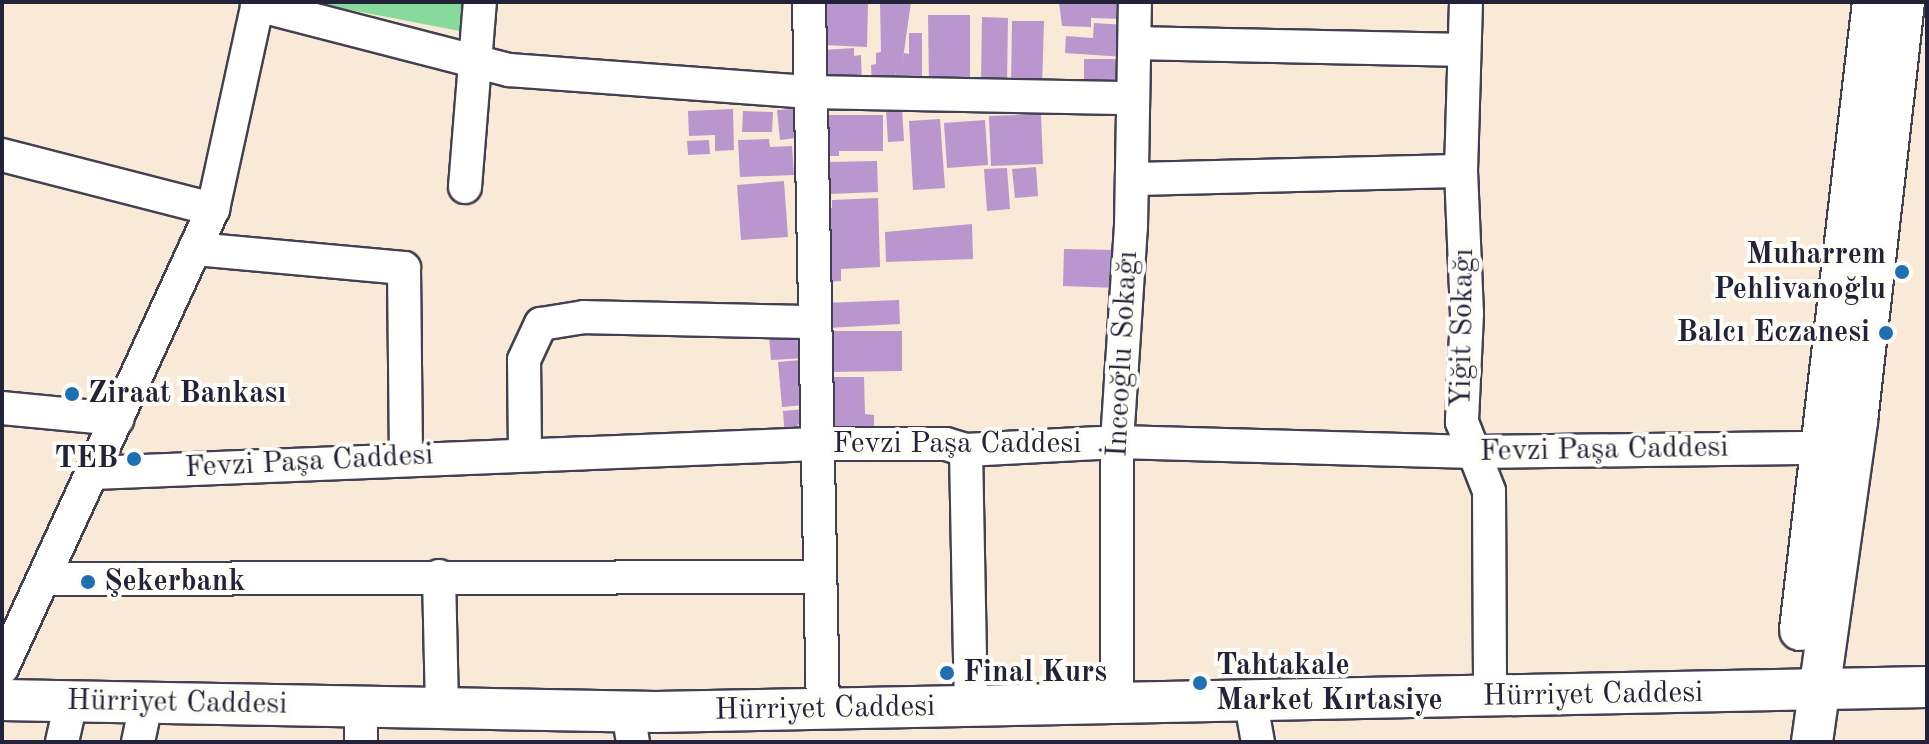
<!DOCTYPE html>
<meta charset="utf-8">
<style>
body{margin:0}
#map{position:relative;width:1929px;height:744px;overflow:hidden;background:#f8ead6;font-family:"Old Standard TT",serif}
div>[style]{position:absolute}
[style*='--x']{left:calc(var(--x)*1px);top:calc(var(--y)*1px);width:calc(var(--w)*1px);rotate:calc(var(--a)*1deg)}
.green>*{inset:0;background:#87da9b}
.building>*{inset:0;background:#b996cd}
.roads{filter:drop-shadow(2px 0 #424052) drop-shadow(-2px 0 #424052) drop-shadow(0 2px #424052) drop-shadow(0 -2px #424052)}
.minor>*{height:32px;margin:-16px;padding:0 16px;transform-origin:16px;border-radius:16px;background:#fff}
.tertiary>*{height:40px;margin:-20px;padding:0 20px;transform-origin:20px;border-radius:20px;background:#fff}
.dots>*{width:22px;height:22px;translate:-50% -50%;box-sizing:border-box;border:4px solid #fdfcf7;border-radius:50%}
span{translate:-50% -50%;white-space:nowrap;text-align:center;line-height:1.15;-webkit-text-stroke:8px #fdfcf7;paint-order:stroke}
.poi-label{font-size:30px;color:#22223b;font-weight:700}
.right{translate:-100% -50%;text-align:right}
.left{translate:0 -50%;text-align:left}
.street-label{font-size:30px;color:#22223b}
.frame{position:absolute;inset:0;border:4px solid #22223b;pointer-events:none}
</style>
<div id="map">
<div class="green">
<div style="clip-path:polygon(309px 2px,462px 2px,460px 31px)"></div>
</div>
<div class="building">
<div style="clip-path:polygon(823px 2px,868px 2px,867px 47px,822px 45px)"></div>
<div style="clip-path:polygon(880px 2px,911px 2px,901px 73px,904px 53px,909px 54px,909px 33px,922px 33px,922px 86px,896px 86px,896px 72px,894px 85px,872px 86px,871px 65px,876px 64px,876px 53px,881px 52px)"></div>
<div style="clip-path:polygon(1059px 2px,1124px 2px,1123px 19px,1091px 18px,1091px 27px,1062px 26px)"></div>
<div style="clip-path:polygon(928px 15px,970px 15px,970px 85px,929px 85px)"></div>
<div style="clip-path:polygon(982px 17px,1008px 18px,1007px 83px,981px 83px)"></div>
<div style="clip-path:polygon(1012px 21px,1044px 21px,1042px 88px,1011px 87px)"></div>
<div style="clip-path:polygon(1094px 23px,1126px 25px,1124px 57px,1065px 53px,1066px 36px,1093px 38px)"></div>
<div style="clip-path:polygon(854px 48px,854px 56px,861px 55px,862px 84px,824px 86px,823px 50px)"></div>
<div style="clip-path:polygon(1084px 59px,1116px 59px,1116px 88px,1084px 88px)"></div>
<div style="clip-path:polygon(733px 109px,734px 150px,715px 151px,715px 135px,689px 136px,688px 111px)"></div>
<div style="clip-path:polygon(793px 109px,796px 138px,780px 140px,777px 110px)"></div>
<div style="clip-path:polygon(886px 109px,902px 109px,904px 141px,888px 142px)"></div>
<div style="clip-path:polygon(743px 111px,773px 112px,772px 132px,742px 132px)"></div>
<div style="clip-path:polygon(1041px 114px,1043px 164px,991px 166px,989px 116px)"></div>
<div style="clip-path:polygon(827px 115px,883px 115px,883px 151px,839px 151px,839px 156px,826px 156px)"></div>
<div style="clip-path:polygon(940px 119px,945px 188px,913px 190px,909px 121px)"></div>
<div style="clip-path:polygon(985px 120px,988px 165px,947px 168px,944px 123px)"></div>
<div style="clip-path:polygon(769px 139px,770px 147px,792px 146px,794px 175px,740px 177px,738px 140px)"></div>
<div style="clip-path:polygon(709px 140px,710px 154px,688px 155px,687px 141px)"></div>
<div style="clip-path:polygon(877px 161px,878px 192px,830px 194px,829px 162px)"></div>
<div style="clip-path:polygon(1036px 167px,1038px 196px,1015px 198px,1012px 169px)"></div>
<div style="clip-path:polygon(1007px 168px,1010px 209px,987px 211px,984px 169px)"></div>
<div style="clip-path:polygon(784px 181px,788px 237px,741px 240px,737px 185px)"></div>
<div style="clip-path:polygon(878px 198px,880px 267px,841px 269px,841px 281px,822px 282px,826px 208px,832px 208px,832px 200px)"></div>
<div style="clip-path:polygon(972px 224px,973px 259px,886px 262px,885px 232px)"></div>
<div style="clip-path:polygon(1064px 249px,1118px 250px,1117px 288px,1063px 286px)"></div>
<div style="clip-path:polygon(899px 300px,900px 324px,827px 328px,825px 303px)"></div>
<div style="clip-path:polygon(829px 331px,902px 331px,902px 371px,829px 372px)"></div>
<div style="clip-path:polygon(804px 332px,806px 358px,771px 360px,769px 335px)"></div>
<div style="clip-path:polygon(800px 360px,805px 405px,782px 407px,778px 362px)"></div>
<div style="clip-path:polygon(829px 377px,864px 377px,865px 414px,874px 415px,874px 439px,829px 439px)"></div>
<div style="clip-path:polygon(805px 409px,805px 417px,785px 440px,783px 411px)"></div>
</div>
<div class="roads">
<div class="minor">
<div style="--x:809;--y:2;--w:707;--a:88.87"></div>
<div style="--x:1466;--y:2;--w:169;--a:91.7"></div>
<div style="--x:1461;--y:171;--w:143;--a:87.6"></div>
<div style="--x:1467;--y:314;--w:108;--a:92.7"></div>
<div style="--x:1462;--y:422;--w:74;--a:68.6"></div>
<div style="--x:1489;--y:491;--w:206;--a:89.7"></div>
<div style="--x:257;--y:5;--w:260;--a:14.5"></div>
<div style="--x:509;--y:70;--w:302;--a:4.2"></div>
<div style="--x:810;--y:92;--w:323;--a:1.1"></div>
<div style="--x:1135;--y:43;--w:328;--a:1.2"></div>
<div style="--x:2;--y:155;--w:218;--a:14.4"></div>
<div style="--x:1132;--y:179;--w:329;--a:-1.4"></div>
<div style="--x:465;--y:187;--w:186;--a:-85.4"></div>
<div style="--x:195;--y:249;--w:210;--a:5.2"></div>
<div style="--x:404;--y:268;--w:189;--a:89.4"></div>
<div style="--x:2;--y:408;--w:116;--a:5.5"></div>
<div style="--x:966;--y:450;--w:256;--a:88.9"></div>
<div style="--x:525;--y:453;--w:93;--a:-90.6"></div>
<div style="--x:524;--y:360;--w:40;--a:-65"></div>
<div style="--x:541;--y:324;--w:44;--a:-9.2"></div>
<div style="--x:584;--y:317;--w:228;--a:1.3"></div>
<div style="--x:93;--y:473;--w:723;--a:-2.3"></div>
<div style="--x:815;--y:444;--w:131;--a:0"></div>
<div style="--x:946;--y:444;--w:21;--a:17"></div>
<div style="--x:966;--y:450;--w:151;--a:-3"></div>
<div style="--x:1117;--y:442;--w:357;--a:1.6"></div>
<div style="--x:1474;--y:452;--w:347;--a:-0.7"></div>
<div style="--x:439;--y:576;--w:132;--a:88.7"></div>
<div style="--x:44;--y:579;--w:775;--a:-0.15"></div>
<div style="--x:2;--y:668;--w:505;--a:-65.31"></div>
<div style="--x:213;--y:209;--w:212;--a:-77.7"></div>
<div style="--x:1251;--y:703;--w:40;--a:80"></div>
<div style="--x:361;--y:706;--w:36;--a:90"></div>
<div style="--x:1117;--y:706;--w:264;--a:-90"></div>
<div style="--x:1117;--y:442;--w:215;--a:-86.3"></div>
<div style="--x:1131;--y:227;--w:225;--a:-89"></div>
<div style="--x:628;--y:711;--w:31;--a:81"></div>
<div style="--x:62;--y:742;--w:41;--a:-77.3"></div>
<div style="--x:138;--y:742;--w:40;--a:-78"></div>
</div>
<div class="tertiary">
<div style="--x:1800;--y:630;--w:632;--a:-83.37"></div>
<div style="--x:2;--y:700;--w:654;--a:1.05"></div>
<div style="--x:656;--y:712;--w:1271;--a:-1.13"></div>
<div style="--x:1812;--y:742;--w:324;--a:-82"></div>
<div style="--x:1857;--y:421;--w:422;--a:-83.6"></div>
</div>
</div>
<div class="dots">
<div style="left:1902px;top:272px;background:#1f6fb2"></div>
<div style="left:1886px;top:333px;background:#1f6fb2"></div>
<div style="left:72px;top:394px;background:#1f6fb2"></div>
<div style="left:134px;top:459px;background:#1f6fb2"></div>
<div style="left:88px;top:582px;background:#1f6fb2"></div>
<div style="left:947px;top:673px;background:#1f6fb2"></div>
<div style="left:1200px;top:683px;background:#1f6fb2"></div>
</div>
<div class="poi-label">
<span class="right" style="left:1886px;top:272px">Muharrem<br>Pehlivanoğlu</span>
<span class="right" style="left:1870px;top:333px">Balcı Eczanesi</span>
<span class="left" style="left:88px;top:394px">Ziraat Bankası</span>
<span class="right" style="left:118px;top:459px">TEB</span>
<span class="left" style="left:104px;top:582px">Şekerbank</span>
<span class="left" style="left:1216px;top:683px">Tahtakale<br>Market Kırtasiye</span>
<span class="left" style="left:963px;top:673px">Final Kurs</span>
</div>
<div class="street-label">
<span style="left:1463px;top:328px;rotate:-89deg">Yiğit Sokağı</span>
<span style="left:1123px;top:354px;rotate:-87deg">İnceoğlu Sokağı</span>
<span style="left:957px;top:444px">Fevzi Paşa Caddesi</span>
<span style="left:1604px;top:450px;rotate:-1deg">Fevzi Paşa Caddesi</span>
<span style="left:309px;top:462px;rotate:-3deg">Fevzi Paşa Caddesi</span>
<span style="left:1593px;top:695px;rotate:-1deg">Hürriyet Caddesi</span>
<span style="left:177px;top:703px;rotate:1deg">Hürriyet Caddesi</span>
<span style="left:825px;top:709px;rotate:-1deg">Hürriyet Caddesi</span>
</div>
<div class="frame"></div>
</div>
